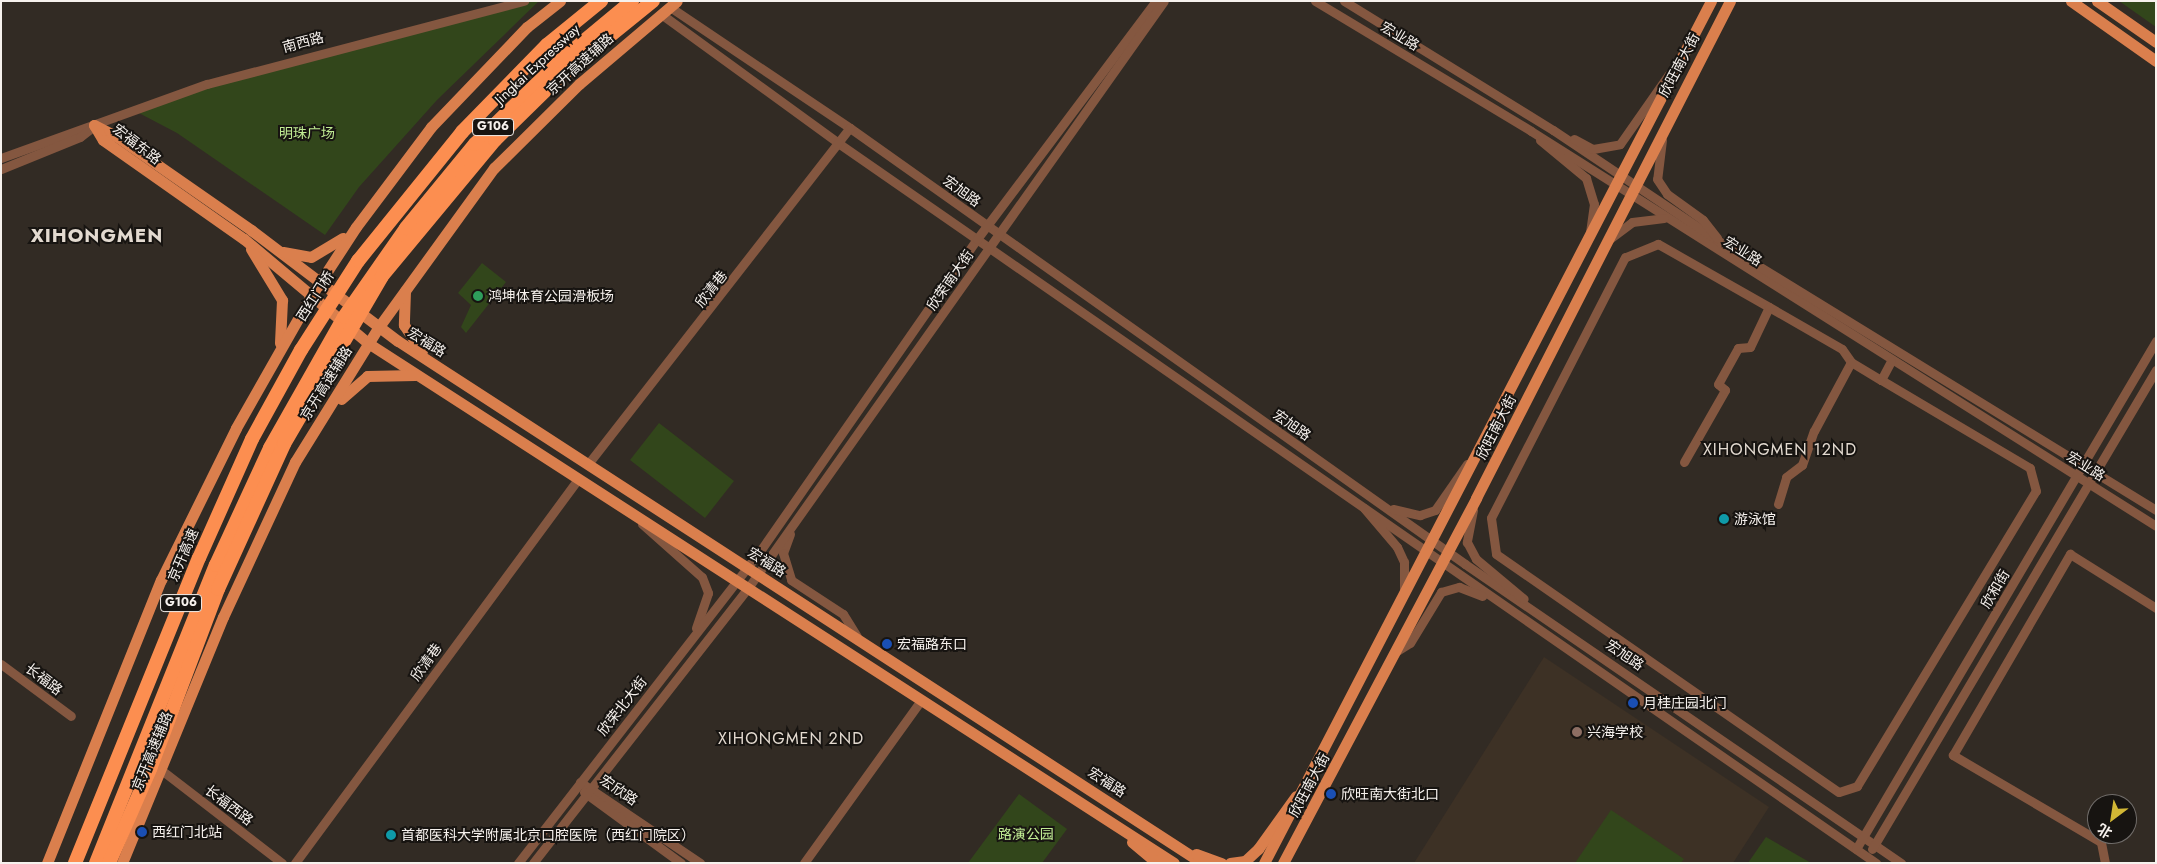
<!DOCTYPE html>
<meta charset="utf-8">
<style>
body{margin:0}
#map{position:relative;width:2157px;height:864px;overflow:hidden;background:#322b24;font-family:Jost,"Noto Sans SC",sans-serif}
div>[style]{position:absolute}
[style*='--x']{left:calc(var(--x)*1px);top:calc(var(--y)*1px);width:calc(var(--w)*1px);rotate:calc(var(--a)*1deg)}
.built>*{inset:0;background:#3d3125}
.green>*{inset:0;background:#32461b}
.minor>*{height:9px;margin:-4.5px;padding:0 4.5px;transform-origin:4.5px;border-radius:4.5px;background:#845740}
.major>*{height:11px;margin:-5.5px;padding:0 5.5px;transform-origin:5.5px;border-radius:5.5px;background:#da7f4d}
.highway>*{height:14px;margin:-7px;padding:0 7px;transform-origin:7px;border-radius:7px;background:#fc8e50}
.dots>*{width:14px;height:14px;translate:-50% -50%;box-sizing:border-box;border:2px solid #171411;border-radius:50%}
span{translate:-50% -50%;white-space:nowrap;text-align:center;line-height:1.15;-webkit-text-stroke:4px #171411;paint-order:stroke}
.shield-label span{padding:1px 4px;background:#171411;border:1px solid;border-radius:4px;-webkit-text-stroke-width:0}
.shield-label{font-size:12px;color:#f6f1ed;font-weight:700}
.street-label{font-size:14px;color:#f6f1ed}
.park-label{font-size:14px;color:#c0eb93}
.poi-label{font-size:14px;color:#f6f1ed}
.left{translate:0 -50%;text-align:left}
.quarter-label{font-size:16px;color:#e3dad0;letter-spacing:1px}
.district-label{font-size:19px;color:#e3dad0;font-weight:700;letter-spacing:1px}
.frame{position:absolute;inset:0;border:2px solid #f6f1ed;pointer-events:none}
.north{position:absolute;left:2087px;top:794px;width:50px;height:50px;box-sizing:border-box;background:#171411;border:1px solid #706c69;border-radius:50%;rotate:211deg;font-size:14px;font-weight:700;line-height:20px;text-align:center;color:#f6f1ed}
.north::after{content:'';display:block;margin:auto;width:18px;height:22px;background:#d2b735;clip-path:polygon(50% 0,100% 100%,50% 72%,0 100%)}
</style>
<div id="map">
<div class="built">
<div style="clip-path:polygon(1544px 657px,1769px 807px,1733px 863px,1414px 863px)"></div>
</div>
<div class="green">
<div style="clip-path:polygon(528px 1px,539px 1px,437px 100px,359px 187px,325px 235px,177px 133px,137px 112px,139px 107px)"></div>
<div style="clip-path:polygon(2119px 1px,2156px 1px,2156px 27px)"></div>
<div style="clip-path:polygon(482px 263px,506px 282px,466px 333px,461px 327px,471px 305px,458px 293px)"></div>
<div style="clip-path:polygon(659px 423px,734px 481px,705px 518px,630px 460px)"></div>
<div style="clip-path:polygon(1019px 794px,1067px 829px,1042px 863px,968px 863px)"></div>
<div style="clip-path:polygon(1611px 810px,1684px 859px,1681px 863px,1575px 863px)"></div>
<div style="clip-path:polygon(1766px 837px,1811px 863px,1748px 863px)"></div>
</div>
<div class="minor">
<div style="--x:1315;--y:1;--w:252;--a:31"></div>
<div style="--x:1531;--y:131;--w:739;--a:32.29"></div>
<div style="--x:1344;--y:1;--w:246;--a:31.7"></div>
<div style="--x:1553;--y:130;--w:208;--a:33.8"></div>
<div style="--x:1726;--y:246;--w:505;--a:31.55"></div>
<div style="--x:670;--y:7;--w:217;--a:33.9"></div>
<div style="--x:850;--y:128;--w:754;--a:35.33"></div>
<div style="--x:1465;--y:564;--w:529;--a:34.44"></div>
<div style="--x:661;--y:14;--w:223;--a:36"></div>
<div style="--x:841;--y:145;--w:1260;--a:34.75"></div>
<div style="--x:1574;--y:139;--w:21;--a:28"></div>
<div style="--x:1593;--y:149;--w:27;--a:-10"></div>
<div style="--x:1620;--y:144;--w:85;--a:-55"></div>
<div style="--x:1540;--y:140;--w:60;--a:39.6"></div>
<div style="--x:1586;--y:178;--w:27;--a:73"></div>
<div style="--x:1594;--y:204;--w:27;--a:98"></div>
<div style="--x:1662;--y:140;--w:39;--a:97"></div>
<div style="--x:1657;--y:179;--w:18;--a:56"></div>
<div style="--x:1667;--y:194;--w:44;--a:35.8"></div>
<div style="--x:1703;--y:220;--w:23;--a:52"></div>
<div style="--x:1;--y:158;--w:219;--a:-19.8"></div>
<div style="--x:207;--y:84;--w:328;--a:-14.7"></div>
<div style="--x:1;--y:169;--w:85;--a:-22.1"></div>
<div style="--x:80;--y:137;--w:18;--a:-38"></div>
<div style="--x:1611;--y:238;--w:26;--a:-37"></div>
<div style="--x:1632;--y:222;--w:32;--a:-7"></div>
<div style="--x:1769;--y:307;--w:128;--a:-150.4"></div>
<div style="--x:1658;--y:244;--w:35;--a:158"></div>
<div style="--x:1625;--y:257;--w:293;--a:117.2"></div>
<div style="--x:1491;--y:518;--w:36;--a:82"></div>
<div style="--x:1496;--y:554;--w:417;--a:34.8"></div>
<div style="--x:1839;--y:792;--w:19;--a:-18"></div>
<div style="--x:1857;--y:786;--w:345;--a:-58.8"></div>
<div style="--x:2036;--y:491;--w:24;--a:-105"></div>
<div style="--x:2030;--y:468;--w:173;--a:-149.4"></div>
<div style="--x:1684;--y:462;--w:83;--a:-60.3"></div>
<div style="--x:1725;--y:390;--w:9;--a:-139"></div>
<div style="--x:1718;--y:384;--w:41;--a:-60.9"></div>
<div style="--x:1738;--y:348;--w:12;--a:-5"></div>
<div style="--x:1750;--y:347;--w:44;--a:-64.6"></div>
<div style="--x:1769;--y:307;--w:84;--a:29.9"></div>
<div style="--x:1842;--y:349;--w:16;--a:55"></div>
<div style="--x:588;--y:464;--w:426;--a:-52.1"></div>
<div style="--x:1778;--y:504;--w:28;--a:-73"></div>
<div style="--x:1786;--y:477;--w:20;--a:-37"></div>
<div style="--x:1802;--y:465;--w:36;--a:-71"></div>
<div style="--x:1814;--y:431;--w:78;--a:-61.8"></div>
<div style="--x:1851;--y:362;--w:35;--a:31"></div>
<div style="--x:1881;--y:380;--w:21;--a:-62"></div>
<div style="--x:1364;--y:508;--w:51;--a:49.8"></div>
<div style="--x:1397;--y:547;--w:17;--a:65"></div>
<div style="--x:1404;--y:562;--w:27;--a:90"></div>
<div style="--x:1393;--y:509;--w:28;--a:13"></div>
<div style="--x:1420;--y:515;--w:16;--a:-18"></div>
<div style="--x:1435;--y:510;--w:56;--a:-55.2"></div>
<div style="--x:1473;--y:510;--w:33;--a:101"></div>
<div style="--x:1467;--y:542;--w:19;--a:62"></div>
<div style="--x:1476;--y:559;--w:62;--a:39.8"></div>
<div style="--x:642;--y:524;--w:80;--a:41.5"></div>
<div style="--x:702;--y:577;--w:17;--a:69"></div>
<div style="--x:708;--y:593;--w:37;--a:109"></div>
<div style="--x:790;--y:534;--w:20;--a:110"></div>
<div style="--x:783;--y:553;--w:28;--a:73"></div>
<div style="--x:791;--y:580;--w:62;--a:33.2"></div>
<div style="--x:843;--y:614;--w:26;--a:58"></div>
<div style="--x:1397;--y:651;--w:15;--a:-32"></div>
<div style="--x:1410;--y:643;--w:60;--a:-58.7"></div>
<div style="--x:1441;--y:592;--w:19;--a:-16"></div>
<div style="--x:1459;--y:587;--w:25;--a:21"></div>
<div style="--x:1;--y:664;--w:87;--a:36.6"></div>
<div style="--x:160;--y:769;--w:154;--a:37.6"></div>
<div style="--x:580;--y:782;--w:145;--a:34"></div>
<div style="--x:584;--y:792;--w:120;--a:36.2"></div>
<div style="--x:1856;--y:849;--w:590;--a:-59.44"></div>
<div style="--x:1872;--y:849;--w:557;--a:-59.34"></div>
<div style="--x:295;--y:863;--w:478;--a:-53.6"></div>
<div style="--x:518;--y:863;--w:391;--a:-52.2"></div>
<div style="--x:758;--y:554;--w:384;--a:-55.2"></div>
<div style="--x:977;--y:239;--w:298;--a:-53.1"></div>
<div style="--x:533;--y:863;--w:349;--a:-52"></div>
<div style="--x:748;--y:588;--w:719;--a:-54.68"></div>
<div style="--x:804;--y:863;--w:201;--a:-54.3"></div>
<div style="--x:2105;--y:863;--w:21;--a:-101"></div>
<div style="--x:2101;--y:842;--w:172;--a:-149.6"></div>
<div style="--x:1953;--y:755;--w:233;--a:-59.8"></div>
<div style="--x:2070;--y:554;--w:102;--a:32.1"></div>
</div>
<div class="major">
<div style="--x:2071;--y:1;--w:104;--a:35.2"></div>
<div style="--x:2097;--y:1;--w:72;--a:34.8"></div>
<div style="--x:94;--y:125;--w:25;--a:27"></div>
<div style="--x:116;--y:136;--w:165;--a:34.8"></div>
<div style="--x:251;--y:230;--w:184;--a:37.1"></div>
<div style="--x:398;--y:341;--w:959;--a:32.99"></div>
<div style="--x:94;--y:125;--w:17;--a:59"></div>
<div style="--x:103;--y:140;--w:172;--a:35.1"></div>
<div style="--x:244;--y:239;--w:162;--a:40"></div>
<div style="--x:368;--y:343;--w:959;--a:32.83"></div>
<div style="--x:251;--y:249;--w:60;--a:58.7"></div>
<div style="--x:282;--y:300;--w:43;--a:92.7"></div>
<div style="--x:283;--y:252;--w:28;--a:10"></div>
<div style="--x:311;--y:257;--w:37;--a:-31"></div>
<div style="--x:405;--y:291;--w:34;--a:92"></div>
<div style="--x:404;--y:325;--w:32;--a:56"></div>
<div style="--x:341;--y:399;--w:35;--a:-41"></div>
<div style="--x:367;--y:376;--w:48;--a:-1.2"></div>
<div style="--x:1132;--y:842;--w:33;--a:40"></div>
<div style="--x:1196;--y:854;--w:27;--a:20"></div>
<div style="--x:47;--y:863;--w:305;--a:-68.1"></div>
<div style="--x:161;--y:580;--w:169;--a:-63.7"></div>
<div style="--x:236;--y:428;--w:152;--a:-60.4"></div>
<div style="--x:311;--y:296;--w:82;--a:-56.9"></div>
<div style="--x:356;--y:227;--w:125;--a:-53.1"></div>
<div style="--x:431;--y:127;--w:139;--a:-46.2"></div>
<div style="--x:527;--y:27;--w:42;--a:-38.2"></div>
<div style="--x:122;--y:863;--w:266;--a:-67.7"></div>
<div style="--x:223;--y:617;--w:171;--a:-65.1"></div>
<div style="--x:295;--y:462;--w:158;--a:-58.2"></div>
<div style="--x:378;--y:328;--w:198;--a:-54.1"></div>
<div style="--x:494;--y:168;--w:120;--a:-44.7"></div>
<div style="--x:579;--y:84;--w:128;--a:-40.3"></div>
<div style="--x:1230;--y:863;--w:15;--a:-8"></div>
<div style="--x:1245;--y:861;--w:18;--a:-43"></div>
<div style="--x:1258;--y:849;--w:65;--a:-54.4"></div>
<div style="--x:1264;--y:863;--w:971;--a:-62.59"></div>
<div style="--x:1283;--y:863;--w:413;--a:-62.1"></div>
<div style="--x:1476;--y:498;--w:558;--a:-62.93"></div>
</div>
<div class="highway">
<div style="--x:75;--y:863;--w:329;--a:-67.9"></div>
<div style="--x:199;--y:558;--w:130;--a:-66"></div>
<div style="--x:252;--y:439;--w:102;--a:-61.2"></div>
<div style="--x:301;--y:350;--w:106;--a:-57.4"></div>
<div style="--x:358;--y:261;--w:166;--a:-51.1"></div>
<div style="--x:462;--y:132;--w:122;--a:-45.7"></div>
<div style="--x:547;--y:45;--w:70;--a:-39.2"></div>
<div style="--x:96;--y:863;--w:321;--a:-68.1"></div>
<div style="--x:216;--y:565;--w:129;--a:-65.2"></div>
<div style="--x:270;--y:448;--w:150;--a:-60.5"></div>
<div style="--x:344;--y:317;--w:108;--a:-55.1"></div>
<div style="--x:406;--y:228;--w:109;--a:-50.6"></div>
<div style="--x:475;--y:144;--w:119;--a:-44.3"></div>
<div style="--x:560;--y:61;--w:94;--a:-39.8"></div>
<div style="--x:109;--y:863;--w:103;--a:-66.4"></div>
<div style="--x:150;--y:769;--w:192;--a:-69.3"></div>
<div style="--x:218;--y:589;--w:159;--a:-65.5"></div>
<div style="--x:284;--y:444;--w:194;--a:-59.7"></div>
<div style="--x:382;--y:276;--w:177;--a:-50.3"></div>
<div style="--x:495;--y:140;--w:90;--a:-44.5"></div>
<div style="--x:559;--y:77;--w:121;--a:-39"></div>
</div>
<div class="dots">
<div style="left:478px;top:296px;background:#2e9e5b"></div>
<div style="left:1724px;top:519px;background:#0f9aa8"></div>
<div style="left:887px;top:644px;background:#1a4fb4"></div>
<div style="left:1633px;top:703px;background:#1a4fb4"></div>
<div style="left:1577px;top:732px;background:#8d6e63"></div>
<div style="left:1331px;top:794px;background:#1a4fb4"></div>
<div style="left:142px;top:832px;background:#1a4fb4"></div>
<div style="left:391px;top:835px;background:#0f9aa8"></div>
</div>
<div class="shield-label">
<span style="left:493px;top:127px">G106</span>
<span style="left:181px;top:603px">G106</span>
</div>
<div class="street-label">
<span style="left:1400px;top:36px;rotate:31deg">宏业路</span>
<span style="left:303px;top:42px;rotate:-15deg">南西路</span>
<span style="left:537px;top:64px;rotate:-43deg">Jingkai Expressway</span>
<span style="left:580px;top:64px;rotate:-42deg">京开高速辅路</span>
<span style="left:1679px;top:65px;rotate:-62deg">欣旺南大街</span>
<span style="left:137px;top:144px;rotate:37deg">宏福东路</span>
<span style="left:962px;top:191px;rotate:36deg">宏旭路</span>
<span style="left:1743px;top:251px;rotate:32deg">宏业路</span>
<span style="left:950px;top:280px;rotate:-55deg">欣荣南大街</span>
<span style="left:711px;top:289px;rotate:-52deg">欣清巷</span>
<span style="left:315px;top:296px;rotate:-57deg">西红门桥</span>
<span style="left:427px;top:342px;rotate:32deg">宏福路</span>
<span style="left:326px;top:383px;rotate:-58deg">京开高速辅路</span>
<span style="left:1292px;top:425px;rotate:35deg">宏旭路</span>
<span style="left:1496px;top:427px;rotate:-63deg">欣旺南大街</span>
<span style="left:2086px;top:466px;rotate:32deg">宏业路</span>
<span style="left:183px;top:555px;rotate:-67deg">京开高速</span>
<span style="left:767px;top:562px;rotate:32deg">宏福路</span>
<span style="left:1995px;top:589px;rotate:-59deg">欣和街</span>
<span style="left:1625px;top:655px;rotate:34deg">宏旭路</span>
<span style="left:426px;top:662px;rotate:-54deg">欣清巷</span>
<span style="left:44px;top:679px;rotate:37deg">长福路</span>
<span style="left:622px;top:706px;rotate:-52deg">欣荣北大街</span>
<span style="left:152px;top:751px;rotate:-68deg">京开高速辅路</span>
<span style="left:1107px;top:782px;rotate:33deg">宏福路</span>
<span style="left:1309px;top:785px;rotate:-62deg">欣旺南大街</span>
<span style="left:619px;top:790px;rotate:34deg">宏欣路</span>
<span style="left:229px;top:805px;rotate:37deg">长福西路</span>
</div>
<div class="park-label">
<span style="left:307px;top:133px">明珠广场</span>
<span style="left:1026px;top:834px">路演公园</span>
</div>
<div class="poi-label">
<span class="left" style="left:488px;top:296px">鸿坤体育公园滑板场</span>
<span class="left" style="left:1734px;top:519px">游泳馆</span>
<span class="left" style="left:897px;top:644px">宏福路东口</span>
<span class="left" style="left:1643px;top:703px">月桂庄园北门</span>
<span class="left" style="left:1587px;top:732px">兴海学校</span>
<span class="left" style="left:1341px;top:794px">欣旺南大街北口</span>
<span class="left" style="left:152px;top:832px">西红门北站</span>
<span class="left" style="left:401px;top:835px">首都医科大学附属北京口腔医院（西红门院区）</span>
</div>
<div class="quarter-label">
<span style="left:1780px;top:450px">XIHONGMEN 12ND</span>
<span style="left:791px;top:739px">XIHONGMEN 2ND</span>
</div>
<div class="district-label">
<span style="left:97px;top:236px">XIHONGMEN</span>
</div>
<div class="frame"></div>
<div class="north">北</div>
</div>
